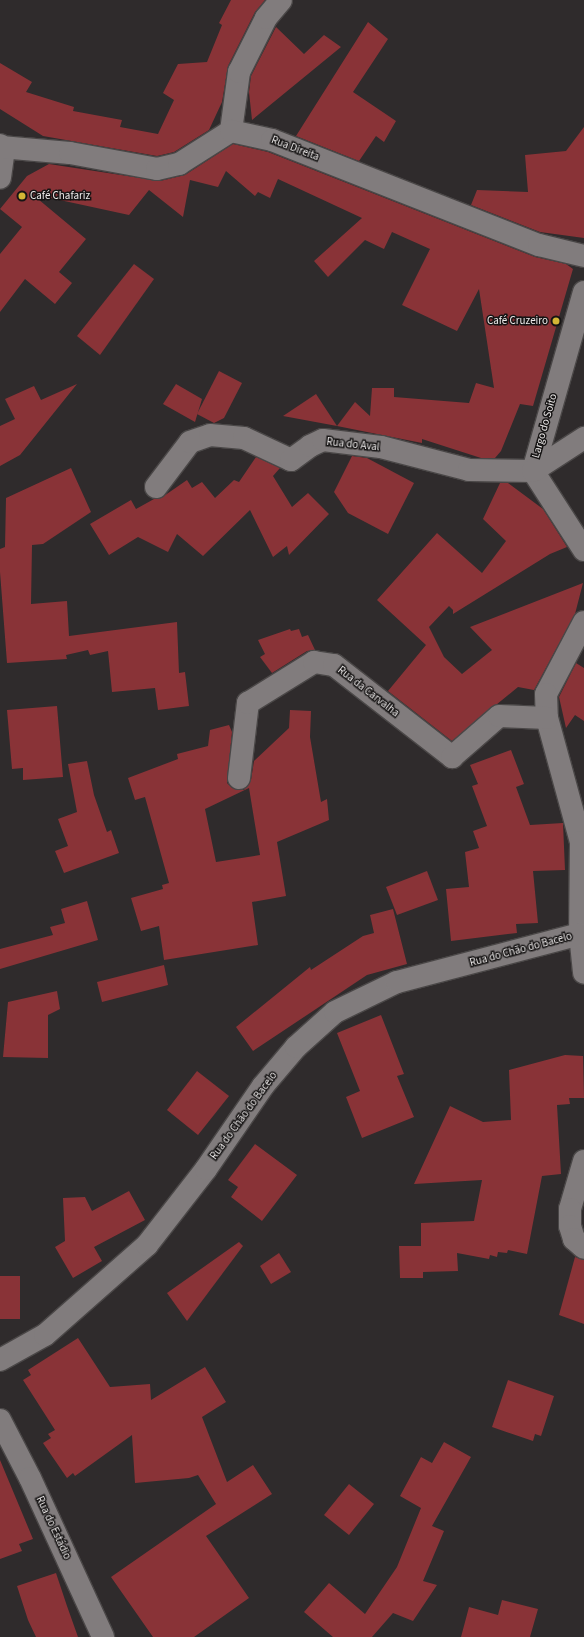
<!DOCTYPE html>
<meta charset="utf-8">
<style>
body{margin:0}
#map{position:relative;width:584px;height:1637px;overflow:hidden;background:#2f2b2c;font-family:"Source Sans 3",sans-serif}
div>[style]{position:absolute}
[style*='--x']{left:calc(var(--x)*1px);top:calc(var(--y)*1px);width:calc(var(--w)*1px);rotate:calc(var(--a)*1deg)}
.building>*{inset:0;background:#893337}
.roads{filter:drop-shadow(1px 0 #4a4747) drop-shadow(-1px 0 #4a4747) drop-shadow(0 1px #4a4747) drop-shadow(0 -1px #4a4747)}
.minor>*{height:22px;margin:-11px;padding:0 11px;transform-origin:11px;border-radius:11px;background:#817c7d}
.dots>*{width:11px;height:11px;translate:-50% -50%;box-sizing:border-box;border:2px solid #161414;border-radius:50%}
span{translate:-50% -50%;white-space:nowrap;text-align:center;line-height:1.15;-webkit-text-stroke:3px #161414;paint-order:stroke}
.street-label{font-size:11px;color:#edeaea}
.poi-label{font-size:11px;color:#edeaea}
.left{translate:0 -50%;text-align:left}
.right{translate:-100% -50%;text-align:right}
</style>
<div id="map">
<div class="building">
<div style="clip-path:polygon(231px 0,265px 0,255px 12px,228px 66px,222px 102px,209px 130px,174px 152px,157px 156px,43px 136px,0 109px,0 63px,32px 82px,26px 92px,74px 107px,73px 111px,122px 120px,120px 127px,158px 134px,174px 100px,163px 93px,178px 64px,207px 62px,222px 25px,219px 23px)"></div>
<div style="clip-path:polygon(368px 22px,388px 39px,353px 92px,396px 121px,384px 142px,376px 136px,359px 161px,296px 136px)"></div>
<div style="clip-path:polygon(276px 27px,304px 54px,324px 35px,341px 47px,252px 120px,249px 92px,251px 76px)"></div>
<div style="clip-path:polygon(584px 127px,584px 238px,540px 232px,471px 205px,477px 190px,528px 192px,525px 155px,566px 151px)"></div>
<div style="clip-path:polygon(233px 144px,268px 152px,535px 257px,566px 264px,573px 269px,533px 406px,520px 404px,501px 451px,495px 458px,481px 458px,422px 439px,422px 443px,337px 426px,355px 402px,370px 416px,372px 388px,394px 388px,394px 397px,469px 403px,476px 383px,494px 388px,479px 289px,457px 331px,402px 305px,430px 249px,392px 232px,384px 249px,365px 240px,328px 277px,314px 261px,362px 218px,278px 179px,270px 198px,258px 192px,255px 196px,226px 171px,218px 187px,190px 180px,183px 217px,149px 190px,129px 215px,32px 194px,86px 239px,59px 272px,72px 283px,55px 304px,25px 279px,0 312px,0 254px,22px 227px,0 209px,27px 176px,49px 164px,160px 181px,185px 175px)"></div>
<div style="clip-path:polygon(134px 264px,154px 279px,100px 355px,77px 336px)"></div>
<div style="clip-path:polygon(219px 371px,242px 383px,224px 418px,214px 423px,197px 414px)"></div>
<div style="clip-path:polygon(77px 384px,20px 455px,0 466px,0 426px,15px 419px,5px 399px,34px 386px,41px 400px)"></div>
<div style="clip-path:polygon(176px 384px,202px 399px,195px 422px,163px 404px)"></div>
<div style="clip-path:polygon(316px 394px,337px 426px,283px 416px)"></div>
<div style="clip-path:polygon(352px 456px,367px 458px,414px 483px,388px 534px,348px 513px,334px 492px)"></div>
<div style="clip-path:polygon(256px 457px,280px 468px,273px 476px,292px 507px,308px 493px,329px 514px,289px 555px,287px 546px,273px 557px,250px 510px,203px 556px,177px 534px,168px 552px,138px 537px,109px 555px,90px 524px,131px 500px,136px 509px,154px 499px,161px 498px,187px 480px,192px 488px,202px 482px,215px 498px,234px 480px,239px 482px)"></div>
<div style="clip-path:polygon(71px 468px,91px 512px,43px 544px,32px 545px,31px 604px,67px 601px,69px 636px,177px 622px,179px 673px,185px 672px,189px 706px,158px 710px,155px 688px,112px 692px,108px 651px,90px 655px,88px 650px,66px 655px,67px 659px,7px 663px,0 572px,0 549px,5px 547px,6px 498px)"></div>
<div style="clip-path:polygon(500px 483px,508px 483px,543px 509px,567px 547px,550px 554px,453px 614px,453px 610px,449px 606px,429px 627px,444px 657px,462px 674px,492px 650px,470px 627px,583px 583px,575px 614px,534px 690px,518px 687px,452px 741px,388px 691px,426px 645px,377px 600px,437px 533px,482px 573px,506px 541px,483px 519px)"></div>
<div style="clip-path:polygon(290px 629px,291px 631px,299px 629px,302px 637px,308px 635px,315px 650px,307px 651px,272px 673px,260px 657px,265px 654px,258px 640px)"></div>
<div style="clip-path:polygon(576px 663px,584px 668px,584px 721px,575px 715px,566px 728px,559px 697px)"></div>
<div style="clip-path:polygon(57px 706px,63px 777px,23px 780px,23px 768px,12px 769px,7px 710px)"></div>
<div style="clip-path:polygon(evenodd,290px 710px,311px 711px,310px 737px,321px 802px,327px 799px,329px 820px,277px 842px,286px 896px,252px 902px,258px 945px,164px 960px,159px 926px,141px 931px,131px 898px,163px 889px,162px 885px,169px 883px,145px 797px,135px 800px,128px 778px,178px 759px,177px 754px,208px 746px,210px 730px,229px 725px,232px 732px,227px 783px,232px 788px,244px 790px,251px 780px,254px 761px,289px 728px,290px 710px,249px 788px,260px 855px,216px 862px,205px 809px,249px 788px)"></div>
<div style="clip-path:polygon(511px 750px,524px 784px,516px 787px,530px 825px,563px 823px,565px 870px,533px 871px,538px 923px,516px 924px,517px 933px,451px 941px,446px 889px,469px 887px,465px 852px,479px 848px,473px 831px,487px 826px,472px 786px,478px 784px,470px 765px)"></div>
<div style="clip-path:polygon(87px 761px,94px 795px,107px 832px,111px 830px,119px 853px,64px 873px,55px 851px,68px 846px,58px 819px,77px 812px,68px 764px)"></div>
<div style="clip-path:polygon(427px 871px,438px 900px,397px 915px,386px 887px)"></div>
<div style="clip-path:polygon(87px 901px,98px 940px,0 969px,0 949px,53px 935px,50px 927px,65px 923px,61px 909px)"></div>
<div style="clip-path:polygon(393px 909px,407px 964px,367px 975px,253px 1051px,236px 1027px,310px 967px,311px 970px,363px 936px,374px 933px,370px 915px)"></div>
<div style="clip-path:polygon(164px 965px,168px 985px,102px 1002px,97px 982px)"></div>
<div style="clip-path:polygon(57px 991px,60px 1009px,48px 1015px,48px 1058px,3px 1057px,8px 1002px)"></div>
<div style="clip-path:polygon(381px 1015px,404px 1074px,397px 1076px,414px 1117px,362px 1138px,346px 1097px,360px 1091px,337px 1033px)"></div>
<div style="clip-path:polygon(565px 1055px,583px 1056px,584px 1098px,569px 1098px,570px 1104px,557px 1105px,561px 1174px,542px 1176px,527px 1254px,508px 1250px,507px 1253px,498px 1252px,497px 1257px,490px 1255px,489px 1259px,457px 1253px,458px 1271px,423px 1272px,423px 1278px,400px 1278px,399px 1246px,421px 1246px,421px 1223px,474px 1221px,482px 1180px,414px 1184px,450px 1106px,483px 1122px,511px 1120px,509px 1070px)"></div>
<div style="clip-path:polygon(197px 1071px,229px 1096px,198px 1135px,167px 1110px)"></div>
<div style="clip-path:polygon(255px 1144px,297px 1175px,262px 1221px,231px 1197px,238px 1187px,228px 1180px)"></div>
<div style="clip-path:polygon(129px 1191px,145px 1220px,94px 1247px,102px 1261px,73px 1278px,55px 1247px,65px 1241px,63px 1198px,85px 1197px,92px 1211px)"></div>
<div style="clip-path:polygon(239px 1242px,243px 1246px,187px 1321px,167px 1293px)"></div>
<div style="clip-path:polygon(279px 1253px,291px 1272px,271px 1284px,260px 1266px)"></div>
<div style="clip-path:polygon(575px 1257px,584px 1260px,584px 1324px,559px 1315px)"></div>
<div style="clip-path:polygon(0 1276px,20px 1276px,20px 1319px,0 1319px)"></div>
<div style="clip-path:polygon(78px 1338px,110px 1387px,150px 1384px,151px 1400px,205px 1367px,226px 1402px,202px 1417px,227px 1482px,253px 1465px,272px 1494px,206px 1536px,249px 1598px,194px 1637px,153px 1637px,111px 1577px,216px 1504px,198px 1475px,189px 1478px,135px 1483px,132px 1435px,75px 1476px,73px 1473px,67px 1478px,43px 1443px,51px 1438px,48px 1434px,55px 1430px,23px 1380px,31px 1375px,28px 1370px)"></div>
<div style="clip-path:polygon(508px 1380px,554px 1396px,541px 1436px,535px 1434px,533px 1441px,492px 1427px)"></div>
<div style="clip-path:polygon(444px 1442px,471px 1457px,432px 1526px,444px 1531px,423px 1581px,437px 1585px,413px 1621px,393px 1613px,372px 1637px,333px 1637px,304px 1612px,329px 1583px,365px 1614px,397px 1567px,421px 1508px,400px 1496px,421px 1457px,432px 1463px)"></div>
<div style="clip-path:polygon(0 1460px,33px 1539px,19px 1544px,22px 1551px,0 1559px)"></div>
<div style="clip-path:polygon(349px 1484px,374px 1504px,349px 1535px,324px 1515px)"></div>
<div style="clip-path:polygon(56px 1573px,67px 1606px,78px 1637px,36px 1637px,28px 1620px,17px 1586px)"></div>
<div style="clip-path:polygon(502px 1600px,538px 1609px,530px 1637px,461px 1637px,469px 1607px,498px 1615px)"></div>
</div>
<div class="roads">
<div class="minor">
<div style="--x:231;--y:131;--w:60;--a:-82.3"></div>
<div style="--x:239;--y:72;--w:60;--a:-63.4"></div>
<div style="--x:266;--y:18;--w:23;--a:-50"></div>
<div style="--x:0;--y:145;--w:11;--a:75"></div>
<div style="--x:3;--y:156;--w:22;--a:98"></div>
<div style="--x:1;--y:147;--w:69;--a:5"></div>
<div style="--x:70;--y:153;--w:88;--a:10.4"></div>
<div style="--x:157;--y:169;--w:23;--a:-13"></div>
<div style="--x:179;--y:164;--w:62;--a:-32.4"></div>
<div style="--x:231;--y:131;--w:42;--a:12.4"></div>
<div style="--x:272;--y:140;--w:287;--a:21.5"></div>
<div style="--x:539;--y:245;--w:46;--a:13.7"></div>
<div style="--x:584;--y:292;--w:186;--a:105.9"></div>
<div style="--x:533;--y:471;--w:94;--a:57.2"></div>
<div style="--x:156;--y:487;--w:56;--a:-52.9"></div>
<div style="--x:190;--y:442;--w:21;--a:-19"></div>
<div style="--x:210;--y:435;--w:34;--a:5"></div>
<div style="--x:244;--y:438;--w:52;--a:25.1"></div>
<div style="--x:291;--y:460;--w:24;--a:-36"></div>
<div style="--x:310;--y:446;--w:14;--a:-25"></div>
<div style="--x:323;--y:440;--w:58;--a:6.9"></div>
<div style="--x:381;--y:447;--w:91;--a:14.6"></div>
<div style="--x:469;--y:470;--w:64;--a:0.9"></div>
<div style="--x:533;--y:471;--w:61;--a:-32.9"></div>
<div style="--x:584;--y:622;--w:81;--a:117.8"></div>
<div style="--x:546;--y:694;--w:24;--a:88"></div>
<div style="--x:547;--y:718;--w:129;--a:74.7"></div>
<div style="--x:581;--y:842;--w:92;--a:90.6"></div>
<div style="--x:580;--y:934;--w:39;--a:84"></div>
<div style="--x:239;--y:778;--w:76;--a:-83.2"></div>
<div style="--x:248;--y:703;--w:78;--a:-31.8"></div>
<div style="--x:314;--y:662;--w:20;--a:9"></div>
<div style="--x:334;--y:665;--w:150;--a:37.9"></div>
<div style="--x:452;--y:757;--w:62;--a:-41.1"></div>
<div style="--x:499;--y:716;--w:48;--a:2.4"></div>
<div style="--x:584;--y:1161;--w:50;--a:106.3"></div>
<div style="--x:570;--y:1209;--w:17;--a:90"></div>
<div style="--x:570;--y:1226;--w:14;--a:73"></div>
<div style="--x:574;--y:1239;--w:13;--a:42"></div>
<div style="--x:0;--y:1360;--w:51;--a:-29.1"></div>
<div style="--x:45;--y:1335;--w:136;--a:-41.4"></div>
<div style="--x:147;--y:1245;--w:96;--a:-52.2"></div>
<div style="--x:206;--y:1169;--w:101;--a:-55.5"></div>
<div style="--x:263;--y:1086;--w:51;--a:-49.8"></div>
<div style="--x:296;--y:1047;--w:52;--a:-41.9"></div>
<div style="--x:335;--y:1012;--w:69;--a:-25.8"></div>
<div style="--x:397;--y:982;--w:189;--a:-14.7"></div>
<div style="--x:0;--y:1420;--w:65;--a:62.7"></div>
<div style="--x:30;--y:1478;--w:175;--a:65.3"></div>
</div>
</div>
<div class="dots">
<div style="left:22px;top:196px;background:#d4b635"></div>
<div style="left:556px;top:321px;background:#d4b635"></div>
</div>
<div class="street-label">
<span style="left:295px;top:149px;rotate:21deg">Rua Direita</span>
<span style="left:545px;top:426px;rotate:-74deg">Largo do Soito</span>
<span style="left:353px;top:445px;rotate:6deg">Rua do Aval</span>
<span style="left:368px;top:692px;rotate:38deg">Rua da Carvalha</span>
<span style="left:521px;top:950px;rotate:-15deg">Rua do Chão do Bacelo</span>
<span style="left:244px;top:1116px;rotate:-54deg">Rua do Chão do Bacelo</span>
<span style="left:53px;top:1528px;rotate:65deg">Rua do Estádio</span>
</div>
<div class="poi-label">
<span class="left" style="left:30px;top:196px">Café Chafariz</span>
<span class="right" style="left:548px;top:321px">Café Cruzeiro</span>
</div>
</div>
